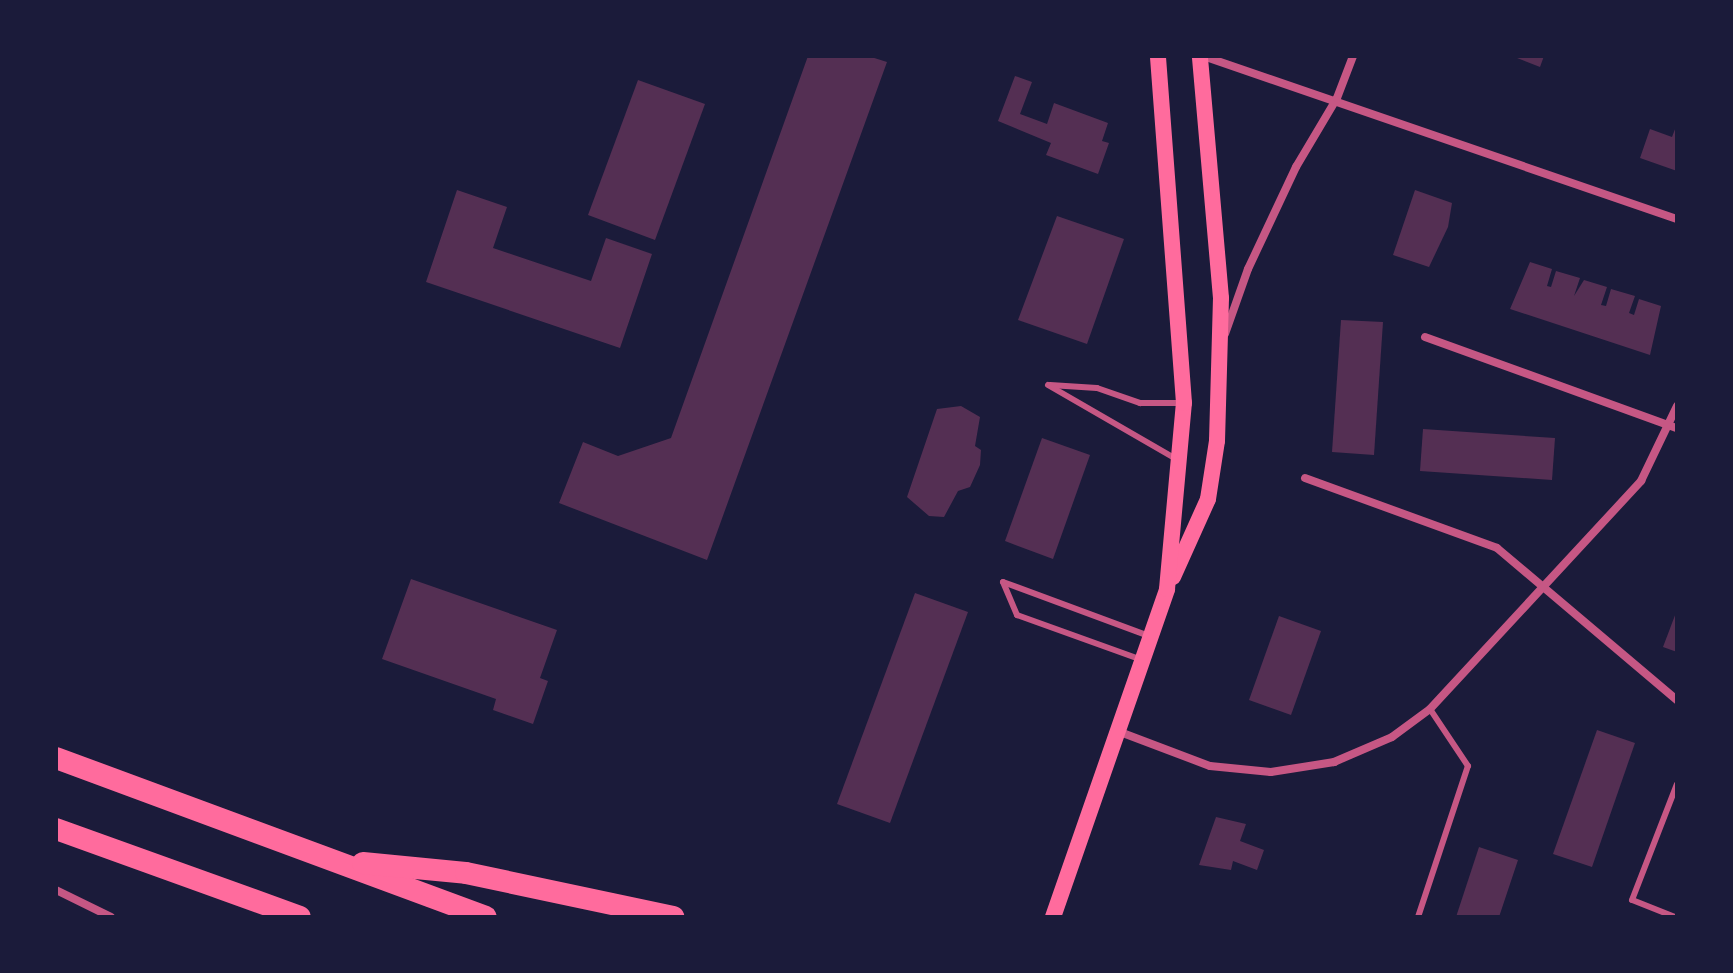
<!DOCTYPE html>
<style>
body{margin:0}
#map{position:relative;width:1733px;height:973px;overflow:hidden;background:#1b1b3a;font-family:"Work Sans",sans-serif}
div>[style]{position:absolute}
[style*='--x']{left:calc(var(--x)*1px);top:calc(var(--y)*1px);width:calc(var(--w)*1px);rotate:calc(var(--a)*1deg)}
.building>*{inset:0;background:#542f53}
.service>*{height:6px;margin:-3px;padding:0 3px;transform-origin:3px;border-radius:3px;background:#c65784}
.minor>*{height:8px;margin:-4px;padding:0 4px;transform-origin:4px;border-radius:4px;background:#c65784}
.secondary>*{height:16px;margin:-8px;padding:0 8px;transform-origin:8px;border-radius:8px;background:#ff6b9d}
.motorway>*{height:22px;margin:-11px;padding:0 11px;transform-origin:11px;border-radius:11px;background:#ff6b9d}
span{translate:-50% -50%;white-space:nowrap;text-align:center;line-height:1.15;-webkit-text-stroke:7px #1b1b3a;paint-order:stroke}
.frame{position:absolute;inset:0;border:58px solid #1b1b3a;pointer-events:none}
</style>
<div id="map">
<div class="building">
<div style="clip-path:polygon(808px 56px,868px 56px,887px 62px,707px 560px,559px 503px,583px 442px,618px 456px,671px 438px)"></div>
<div style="clip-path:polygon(1512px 56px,1544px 56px,1540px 67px)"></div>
<div style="clip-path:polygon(1015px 76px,1032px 82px,1020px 114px,1047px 124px,1054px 103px,1108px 123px,1102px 141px,1109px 143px,1098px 174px,1046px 155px,1051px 143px,998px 121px)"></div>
<div style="clip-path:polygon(638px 80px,705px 104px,655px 240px,588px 215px)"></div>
<div style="clip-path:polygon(1677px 124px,1677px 171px,1640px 158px,1650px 129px,1672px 137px)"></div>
<div style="clip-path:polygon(457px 190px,507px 207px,493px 248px,591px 281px,606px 238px,652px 254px,620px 348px,426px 282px)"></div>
<div style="clip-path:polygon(1415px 190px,1452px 203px,1448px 227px,1429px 267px,1393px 255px)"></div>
<div style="clip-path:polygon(1057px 216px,1124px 239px,1087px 344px,1018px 320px)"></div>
<div style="clip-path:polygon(1530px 262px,1552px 269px,1547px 286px,1551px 287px,1556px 271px,1580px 278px,1574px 296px,1584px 280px,1607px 287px,1601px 305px,1606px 306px,1611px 289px,1635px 296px,1629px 313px,1634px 315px,1639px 299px,1661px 306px,1650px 355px,1510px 309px)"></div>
<div style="clip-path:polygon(1341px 320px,1383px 322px,1374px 455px,1332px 452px)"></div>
<div style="clip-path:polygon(961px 406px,980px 417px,975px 446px,981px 450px,980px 465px,970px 487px,958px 491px,944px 517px,929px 516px,907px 497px,937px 409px)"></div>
<div style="clip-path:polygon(1423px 429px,1555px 438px,1552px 480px,1420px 471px)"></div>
<div style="clip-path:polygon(1042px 438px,1090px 455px,1053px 559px,1005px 541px)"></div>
<div style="clip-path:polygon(411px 579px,557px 630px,540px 678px,548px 681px,533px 724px,493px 710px,496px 699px,382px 659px)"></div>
<div style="clip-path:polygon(915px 593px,968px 612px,890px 823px,837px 804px)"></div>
<div style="clip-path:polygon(1677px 610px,1677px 652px,1663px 647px)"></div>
<div style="clip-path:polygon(1279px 616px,1321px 631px,1291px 715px,1249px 700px)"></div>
<div style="clip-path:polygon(1597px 730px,1635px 743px,1592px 867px,1553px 854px)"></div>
<div style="clip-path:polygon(1216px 817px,1246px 824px,1240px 841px,1264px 850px,1257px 870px,1233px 861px,1231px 870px,1199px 865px)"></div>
<div style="clip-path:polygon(1479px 847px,1518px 860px,1499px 917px,1456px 917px)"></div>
</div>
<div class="service">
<div style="--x:1048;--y:385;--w:148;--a:30"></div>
<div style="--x:1050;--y:385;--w:47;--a:3.7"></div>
<div style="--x:1097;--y:388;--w:46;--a:19.2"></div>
<div style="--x:1140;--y:403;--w:41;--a:0"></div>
<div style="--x:1003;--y:582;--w:36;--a:67"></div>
<div style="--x:1017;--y:615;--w:133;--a:19.8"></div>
<div style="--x:1003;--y:582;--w:156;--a:20.3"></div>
<div style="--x:1418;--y:917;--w:159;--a:-71.7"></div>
<div style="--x:1468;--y:766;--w:69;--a:-123.7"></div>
<div style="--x:1675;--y:917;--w:46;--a:-158.4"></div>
<div style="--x:1632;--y:900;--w:124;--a:-68.8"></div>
</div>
<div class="minor">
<div style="--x:1203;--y:56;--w:501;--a:18.98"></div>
<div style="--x:1225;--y:334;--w:69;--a:-70.5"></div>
<div style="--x:1248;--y:269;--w:113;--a:-64.8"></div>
<div style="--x:1296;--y:167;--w:80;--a:-59.3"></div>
<div style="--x:1337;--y:98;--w:45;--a:-69.1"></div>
<div style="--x:1425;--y:337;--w:268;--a:19.9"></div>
<div style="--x:1305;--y:478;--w:204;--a:20"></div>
<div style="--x:1497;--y:548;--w:236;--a:40.2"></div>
<div style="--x:1120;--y:732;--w:96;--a:20.7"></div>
<div style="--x:1210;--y:766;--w:61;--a:5.6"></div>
<div style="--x:1271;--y:772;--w:64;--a:-9"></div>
<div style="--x:1334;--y:762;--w:63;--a:-23.3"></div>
<div style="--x:1392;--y:737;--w:47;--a:-36.4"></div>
<div style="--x:1430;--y:709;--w:311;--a:-47.2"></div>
<div style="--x:1641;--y:481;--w:83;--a:-64.4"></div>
<div style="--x:56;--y:890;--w:61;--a:26.1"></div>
</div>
<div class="secondary">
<div style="--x:1173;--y:577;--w:85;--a:-65.8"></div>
<div style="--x:1208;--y:499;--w:59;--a:-81.2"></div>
<div style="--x:1217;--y:441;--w:143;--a:-88.4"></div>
<div style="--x:1221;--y:298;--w:243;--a:-95"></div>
<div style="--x:1053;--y:917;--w:347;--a:-70.8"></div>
<div style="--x:1167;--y:589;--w:187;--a:-84.8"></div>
<div style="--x:1184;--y:403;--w:348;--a:-94.3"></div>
</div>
<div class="motorway">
<div style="--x:56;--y:758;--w:458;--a:20.3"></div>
<div style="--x:56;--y:829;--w:259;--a:19.8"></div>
<div style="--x:363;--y:863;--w:103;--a:5.5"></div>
<div style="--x:466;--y:873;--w:212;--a:12"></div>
</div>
<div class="frame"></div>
</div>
